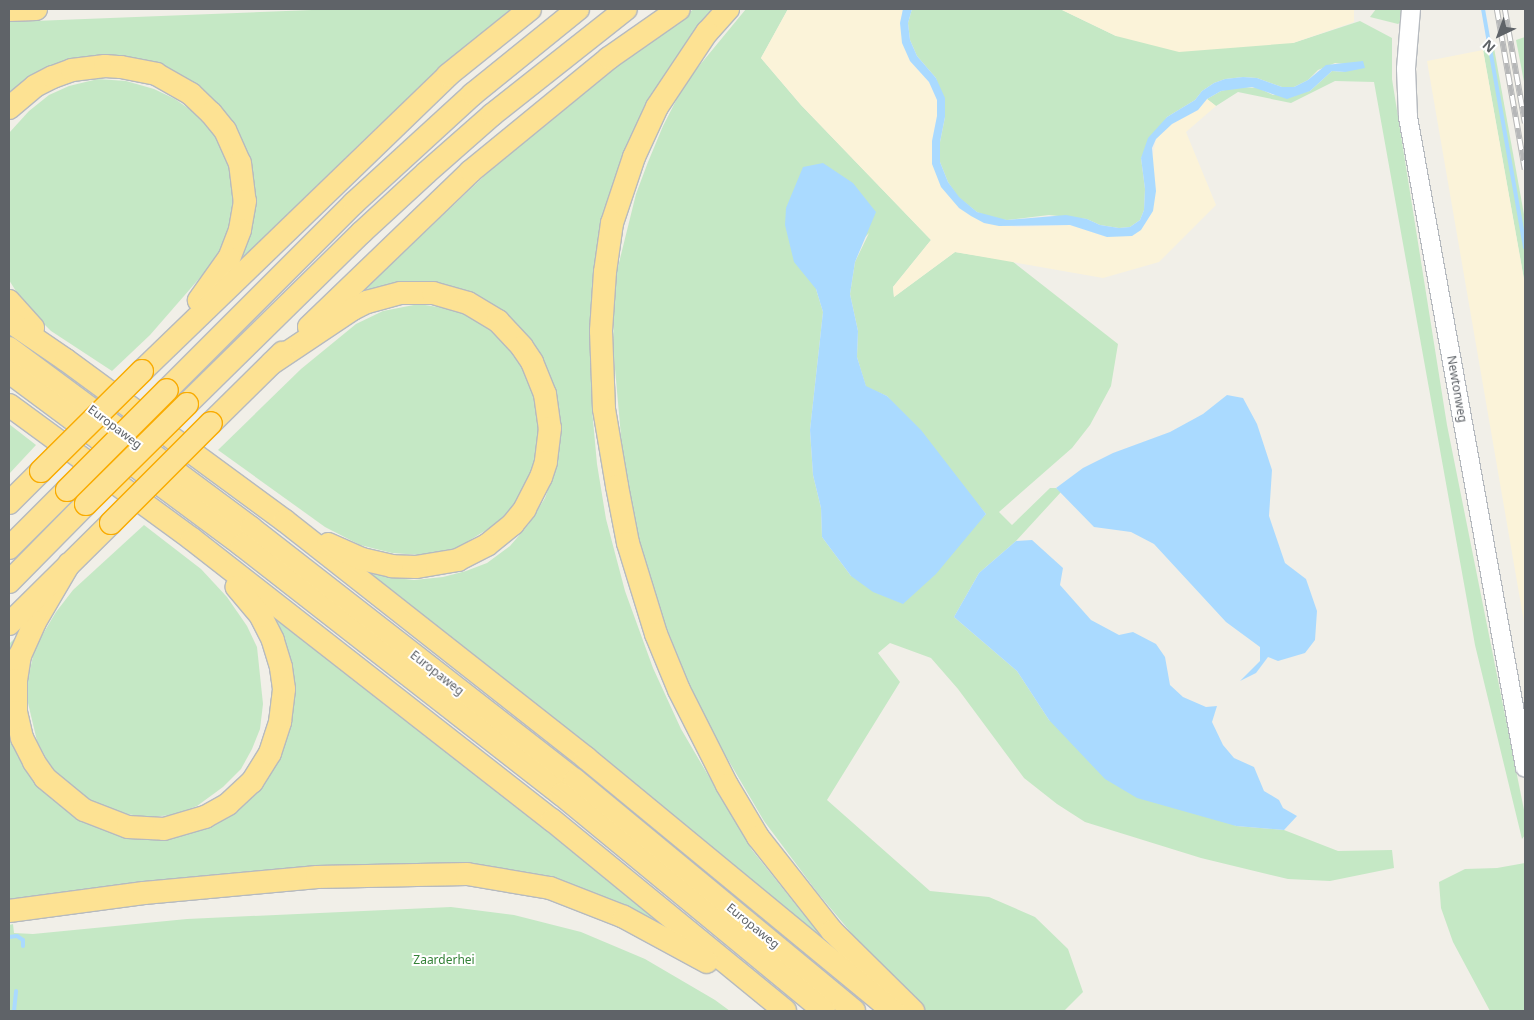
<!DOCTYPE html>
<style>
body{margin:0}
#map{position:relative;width:1534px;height:1020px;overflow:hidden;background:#f1efe8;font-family:"Noto Sans",sans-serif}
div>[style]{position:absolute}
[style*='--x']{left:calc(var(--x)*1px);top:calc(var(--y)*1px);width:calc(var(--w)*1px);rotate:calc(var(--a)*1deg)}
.green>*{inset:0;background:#c5e8c5}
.sand>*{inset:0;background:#fbf3d9}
.water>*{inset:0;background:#aadaff}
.stream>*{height:4px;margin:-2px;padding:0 2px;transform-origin:2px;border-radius:2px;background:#aadaff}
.roads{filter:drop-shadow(1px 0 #b6babf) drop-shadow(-1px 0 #b6babf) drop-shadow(0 1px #b6babf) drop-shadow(0 -1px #b6babf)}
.secondary>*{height:18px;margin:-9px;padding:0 9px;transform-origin:9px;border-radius:9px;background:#fff}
.highway>*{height:22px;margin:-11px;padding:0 11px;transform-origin:11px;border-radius:11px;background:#fde293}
.rail>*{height:5.5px;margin-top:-2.75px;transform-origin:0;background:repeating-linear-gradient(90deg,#fff 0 11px,#b6b7b8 0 22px);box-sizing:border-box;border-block:1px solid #b6b7b8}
.bridges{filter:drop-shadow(1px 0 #f9ab00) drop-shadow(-1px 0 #f9ab00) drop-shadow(0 1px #f9ab00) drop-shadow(0 -1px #f9ab00)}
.highway-bridge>*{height:22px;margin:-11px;padding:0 11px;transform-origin:11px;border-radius:11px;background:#fde293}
span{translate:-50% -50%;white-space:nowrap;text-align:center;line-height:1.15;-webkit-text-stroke:4px #fff;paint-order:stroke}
.street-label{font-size:12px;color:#5f6368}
.park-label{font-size:12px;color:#348238}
.frame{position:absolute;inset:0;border:10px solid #5f6368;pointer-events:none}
.north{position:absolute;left:1474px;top:10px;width:50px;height:50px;-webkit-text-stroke:4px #fff;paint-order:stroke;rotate:222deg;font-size:14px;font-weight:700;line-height:20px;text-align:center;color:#5f6368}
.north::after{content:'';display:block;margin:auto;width:18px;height:22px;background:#5f6368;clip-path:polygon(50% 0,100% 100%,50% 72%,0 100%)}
</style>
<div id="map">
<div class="green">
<div style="clip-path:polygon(512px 9px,376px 128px,227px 273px,237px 252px,231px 131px,122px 61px,9px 96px,9px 22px,312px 10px)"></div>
<div style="clip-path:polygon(694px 9px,722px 9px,650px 110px,593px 348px,592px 409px,597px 464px,606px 519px,625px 591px,653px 668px,681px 729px,752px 850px,828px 945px,361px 570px,387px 577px,414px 580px,443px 577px,466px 571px,487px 563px,510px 546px,528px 525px,545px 498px,555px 470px,557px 419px,492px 311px,361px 293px,499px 162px,626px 56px)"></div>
<div style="clip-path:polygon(evenodd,746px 9px,788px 9px,761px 58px,801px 105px,931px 240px,893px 287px,894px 297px,955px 252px,1012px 261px,1118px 344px,1111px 386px,1090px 425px,1072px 448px,999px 512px,1012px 525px,1050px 488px,1056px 488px,1061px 492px,1016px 541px,979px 573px,954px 617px,1017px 671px,1049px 720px,1236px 826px,1284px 830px,1338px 851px,1392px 850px,1394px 868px,1330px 881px,1288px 879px,1201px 858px,1085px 822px,1057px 804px,1024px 778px,958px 689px,931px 658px,890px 643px,878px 653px,900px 682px,827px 800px,930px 891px,989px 897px,1035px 917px,1068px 949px,1083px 992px,1064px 1011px,926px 1011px,878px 965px,817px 892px,764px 821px,700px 712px,645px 573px,623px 459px,613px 346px,615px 279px,636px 194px,648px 162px,663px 126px,685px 83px,746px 9px,869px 233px,855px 262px,850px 294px,858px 331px,857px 357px,866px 387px,887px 396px,986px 514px,972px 529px,851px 576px,822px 537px,821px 508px,813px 475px,810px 430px,823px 312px,816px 289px,869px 233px)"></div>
<div style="clip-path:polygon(912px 9px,1060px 9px,1116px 36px,1293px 43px,1360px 21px,1392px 38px,1392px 79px,1447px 425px,1525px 815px,1525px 835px,1522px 839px,1475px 645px,1374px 82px,1335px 81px,1291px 103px,1238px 92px,1216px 106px,1207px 99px,1221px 91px,1238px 87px,1258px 88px,1273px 95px,1310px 91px,1332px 71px,1345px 72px,1345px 64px,1335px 63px,1318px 70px,1308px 80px,1294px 87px,1282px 87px,1257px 78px,1243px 77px,1225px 79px,1214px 83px,1202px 91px,1195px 100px,1167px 117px,1141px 158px,1145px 189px,1144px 210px,1140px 220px,1130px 227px,1119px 228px,1100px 225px,1087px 219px,1049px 215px,1007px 220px,992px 218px,977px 212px,958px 197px,948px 182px,940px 162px,940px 142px,945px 117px,936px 78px,917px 56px,910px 40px,908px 23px)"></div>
<div style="clip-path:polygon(1376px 9px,1403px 9px,1401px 22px,1398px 24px,1370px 17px)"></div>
<div style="clip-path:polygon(1525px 37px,1525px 87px,1516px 40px)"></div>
<div style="clip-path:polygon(1494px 48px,1525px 220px,1525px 285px,1483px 50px)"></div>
<div style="clip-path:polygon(98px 79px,126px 81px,154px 89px,175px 99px,199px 116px,215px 133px,230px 165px,234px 201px,225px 244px,211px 265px,150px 335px,112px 371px,51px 331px,24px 304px,9px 280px,9px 133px,29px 111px,49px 95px,69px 86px)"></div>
<div style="clip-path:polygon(419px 304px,450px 309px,474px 318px,494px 333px,513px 352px,532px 386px,538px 409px,539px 434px,535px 459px,527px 483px,515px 504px,496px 524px,457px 548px,420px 555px,392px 553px,360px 545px,325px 527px,218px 450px,301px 369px,356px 324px,383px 311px)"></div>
<div style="clip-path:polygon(9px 424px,36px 445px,9px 474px)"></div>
<div style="clip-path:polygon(144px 525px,201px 569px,227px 597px,247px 626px,257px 647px,263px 704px,260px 729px,252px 749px,241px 769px,223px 787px,197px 806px,173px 815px,148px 817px,126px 814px,91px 802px,58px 775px,47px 760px,37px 741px,28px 703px,27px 683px,35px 647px,56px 612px,73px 590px)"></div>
<div style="clip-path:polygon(259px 607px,367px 690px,672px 929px,605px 897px,555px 881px,497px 869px,9px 904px,9px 644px,31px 622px,20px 741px,102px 825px,218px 820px,285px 736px)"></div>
<div style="clip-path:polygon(1525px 863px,1525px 1011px,1490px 1011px,1453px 942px,1441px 908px,1439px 882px,1465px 869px,1497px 868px)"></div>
<div style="clip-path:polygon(451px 907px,514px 915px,581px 932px,645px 959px,715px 1000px,730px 1011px,9px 1011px,9px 925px,13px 924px,14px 933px,33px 934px,187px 919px)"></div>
</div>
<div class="sand">
<div style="clip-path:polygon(788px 9px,903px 9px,900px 23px,910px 61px,929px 82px,937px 100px,937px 116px,932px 141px,932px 164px,959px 208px,984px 223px,1018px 227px,1070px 225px,1107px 237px,1141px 230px,1153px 211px,1152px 159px,1156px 139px,1172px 124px,1198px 110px,1207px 99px,1216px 106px,1186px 132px,1216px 205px,1159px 262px,1103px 278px,955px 252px,894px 297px,893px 287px,931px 240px,801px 105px,761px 58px)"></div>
<div style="clip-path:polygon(1060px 9px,1354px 9px,1354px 22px,1293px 43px,1179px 52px,1116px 36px)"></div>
<div style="clip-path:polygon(1483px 50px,1525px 285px,1525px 628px,1427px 61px)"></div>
</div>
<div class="water">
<div style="clip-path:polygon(903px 9px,912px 9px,908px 23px,910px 40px,917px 56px,936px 78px,945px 98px,945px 117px,940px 142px,940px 162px,948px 182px,959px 197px,977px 212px,1007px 220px,1066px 215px,1087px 219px,1100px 225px,1119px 228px,1130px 227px,1140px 220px,1144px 210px,1145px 189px,1141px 158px,1148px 138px,1167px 117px,1195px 100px,1202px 91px,1214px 83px,1225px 79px,1243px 77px,1257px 78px,1282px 87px,1294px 87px,1308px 80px,1326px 65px,1363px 61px,1365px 68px,1345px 72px,1332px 71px,1310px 91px,1287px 99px,1252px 87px,1221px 91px,1207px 99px,1198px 110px,1172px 124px,1156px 139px,1152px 148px,1156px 191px,1153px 211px,1141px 230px,1132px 236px,1107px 237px,1070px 225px,999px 226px,984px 223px,971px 216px,959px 208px,941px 187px,932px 164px,932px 141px,937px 116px,937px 100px,929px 82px,910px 61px,902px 43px,900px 23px)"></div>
<div style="clip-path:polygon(823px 163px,853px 183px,876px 212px,855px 262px,850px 294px,858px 331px,857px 357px,866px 386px,887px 396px,921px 430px,986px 514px,936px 574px,903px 604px,873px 592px,851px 576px,822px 537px,821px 508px,813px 475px,810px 430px,823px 312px,816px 289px,794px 262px,785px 225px,786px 208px,803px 167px)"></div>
<div style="clip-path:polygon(1227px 395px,1243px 398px,1257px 424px,1272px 470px,1269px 516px,1285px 563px,1306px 579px,1317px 611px,1315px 640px,1305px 653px,1278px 661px,1268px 657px,1256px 673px,1240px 681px,1260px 661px,1260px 647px,1226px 622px,1154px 544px,1131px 532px,1094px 527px,1056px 488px,1083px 468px,1113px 453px,1170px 432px,1203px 414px)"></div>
<div style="clip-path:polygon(1032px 540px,1063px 568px,1060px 585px,1091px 620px,1119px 635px,1133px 632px,1156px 644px,1165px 657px,1170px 685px,1183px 697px,1206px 707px,1217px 706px,1212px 722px,1223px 745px,1234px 758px,1254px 767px,1264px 791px,1279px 800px,1283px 808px,1297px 816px,1284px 830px,1236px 826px,1137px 798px,1105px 779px,1049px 720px,1017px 671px,954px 617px,979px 573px,1016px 541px)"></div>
</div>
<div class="stream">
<div style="--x:1483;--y:9;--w:242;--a:80"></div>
<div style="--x:9;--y:937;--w:8;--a:-7"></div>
<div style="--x:17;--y:936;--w:7;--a:34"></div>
<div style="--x:23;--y:940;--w:6;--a:90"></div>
<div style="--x:14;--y:1011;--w:20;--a:-84"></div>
</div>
<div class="roads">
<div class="secondary">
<div style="--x:1411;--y:9;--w:60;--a:94.8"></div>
<div style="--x:1406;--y:69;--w:48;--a:87.6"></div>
<div style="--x:1408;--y:117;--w:661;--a:79.81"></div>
</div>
<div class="highway">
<div style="--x:728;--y:9;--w:31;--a:132"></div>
<div style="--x:707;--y:32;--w:90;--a:123.7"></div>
<div style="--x:657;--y:107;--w:55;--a:114.7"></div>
<div style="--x:634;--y:157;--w:70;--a:108.4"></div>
<div style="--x:612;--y:223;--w:49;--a:98.1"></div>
<div style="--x:605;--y:272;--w:59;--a:93.9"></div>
<div style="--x:601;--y:331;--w:78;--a:87.8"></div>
<div style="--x:604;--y:409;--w:78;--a:80.4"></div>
<div style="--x:617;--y:486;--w:58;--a:79.1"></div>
<div style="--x:628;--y:543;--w:95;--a:72.9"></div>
<div style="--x:656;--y:634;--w:61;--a:67.7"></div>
<div style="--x:679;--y:690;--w:106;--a:63.2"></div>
<div style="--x:727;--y:785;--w:61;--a:59.2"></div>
<div style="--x:758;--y:837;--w:120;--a:51.8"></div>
<div style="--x:832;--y:931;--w:114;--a:44.6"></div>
<div style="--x:9;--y:10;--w:27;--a:-2"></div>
<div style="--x:9;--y:108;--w:34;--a:-40"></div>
<div style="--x:35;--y:86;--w:20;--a:-27"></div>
<div style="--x:53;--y:77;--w:20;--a:-20"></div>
<div style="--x:72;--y:70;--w:33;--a:-7"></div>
<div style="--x:105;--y:66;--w:16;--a:4"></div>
<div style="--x:121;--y:67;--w:36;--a:11"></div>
<div style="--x:156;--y:74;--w:40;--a:29.7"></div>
<div style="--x:191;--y:94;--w:28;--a:44"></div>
<div style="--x:211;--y:113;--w:22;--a:51"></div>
<div style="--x:225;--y:130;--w:36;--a:66"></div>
<div style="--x:240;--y:163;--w:38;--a:83"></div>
<div style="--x:245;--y:201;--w:29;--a:100"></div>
<div style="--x:240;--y:230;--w:30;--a:111"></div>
<div style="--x:229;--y:258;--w:52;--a:125.5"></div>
<div style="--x:9;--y:301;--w:36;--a:48"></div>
<div style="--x:9;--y:321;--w:69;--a:34.4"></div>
<div style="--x:66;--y:360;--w:272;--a:36.3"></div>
<div style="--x:285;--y:521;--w:383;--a:38.2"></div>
<div style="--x:586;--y:758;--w:398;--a:39.5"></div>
<div style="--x:309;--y:327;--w:225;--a:-43.9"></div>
<div style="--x:471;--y:171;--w:178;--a:-39.3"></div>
<div style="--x:609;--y:58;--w:85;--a:-35"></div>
<div style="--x:9;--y:348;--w:302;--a:36.6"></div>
<div style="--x:251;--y:528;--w:410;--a:37.9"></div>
<div style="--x:575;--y:780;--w:362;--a:39.6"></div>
<div style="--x:272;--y:363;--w:97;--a:-33.7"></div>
<div style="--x:353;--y:309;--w:16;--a:-27"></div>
<div style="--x:367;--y:302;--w:35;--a:-15"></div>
<div style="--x:401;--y:293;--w:32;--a:0"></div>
<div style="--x:433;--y:293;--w:36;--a:16"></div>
<div style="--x:468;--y:303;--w:35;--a:31"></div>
<div style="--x:498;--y:321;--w:35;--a:47"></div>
<div style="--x:522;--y:347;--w:18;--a:56"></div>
<div style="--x:532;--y:362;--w:35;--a:68"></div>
<div style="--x:545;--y:394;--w:34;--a:82"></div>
<div style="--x:550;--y:428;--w:34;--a:97"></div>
<div style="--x:546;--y:462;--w:16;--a:108"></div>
<div style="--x:541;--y:477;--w:36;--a:117"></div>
<div style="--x:525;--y:509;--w:19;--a:129"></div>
<div style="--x:513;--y:524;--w:33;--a:141"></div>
<div style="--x:487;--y:545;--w:33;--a:153"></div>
<div style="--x:458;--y:560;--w:43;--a:170.5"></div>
<div style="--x:416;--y:567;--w:24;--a:-178"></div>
<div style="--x:392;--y:566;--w:31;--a:-167"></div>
<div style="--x:362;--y:559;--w:37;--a:-156"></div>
<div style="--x:142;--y:371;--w:426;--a:-44"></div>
<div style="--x:448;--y:75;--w:105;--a:-38.8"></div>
<div style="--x:9;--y:372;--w:290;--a:36.6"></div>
<div style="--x:242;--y:545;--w:405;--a:38"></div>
<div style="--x:561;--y:794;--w:341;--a:39.5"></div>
<div style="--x:167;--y:390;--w:264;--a:-45"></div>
<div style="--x:354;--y:203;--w:161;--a:-42.5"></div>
<div style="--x:473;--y:94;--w:135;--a:-39"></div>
<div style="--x:187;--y:404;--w:244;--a:-44.5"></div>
<div style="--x:361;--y:233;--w:88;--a:-42.7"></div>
<div style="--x:426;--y:173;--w:89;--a:-41.4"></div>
<div style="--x:493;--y:114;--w:169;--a:-38.3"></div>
<div style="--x:9;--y:405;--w:227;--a:36.2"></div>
<div style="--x:192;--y:539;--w:457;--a:38"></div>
<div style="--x:552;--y:820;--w:301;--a:39.3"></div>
<div style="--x:211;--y:423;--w:100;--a:-44.6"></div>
<div style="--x:9;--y:503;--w:45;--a:-45"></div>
<div style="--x:9;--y:548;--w:82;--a:-45"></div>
<div style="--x:69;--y:564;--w:67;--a:120.4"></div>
<div style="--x:35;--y:622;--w:36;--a:114"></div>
<div style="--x:20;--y:655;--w:25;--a:99"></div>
<div style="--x:16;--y:680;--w:32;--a:90"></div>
<div style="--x:16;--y:712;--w:27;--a:77"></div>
<div style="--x:22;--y:738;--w:27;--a:63"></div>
<div style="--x:34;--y:762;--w:19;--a:55"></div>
<div style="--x:45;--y:778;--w:50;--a:39.4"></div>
<div style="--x:84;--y:810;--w:47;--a:21.1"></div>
<div style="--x:128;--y:827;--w:36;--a:3"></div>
<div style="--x:164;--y:829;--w:43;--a:-16.3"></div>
<div style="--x:205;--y:817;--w:26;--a:-29"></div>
<div style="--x:228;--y:804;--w:33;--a:-43"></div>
<div style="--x:252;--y:782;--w:34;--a:-58"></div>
<div style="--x:270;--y:753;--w:33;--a:-72"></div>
<div style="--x:280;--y:722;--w:33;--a:-83"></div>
<div style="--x:284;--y:689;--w:22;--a:-98"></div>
<div style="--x:281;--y:667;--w:28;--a:-107"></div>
<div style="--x:273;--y:640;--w:27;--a:-117"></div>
<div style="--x:261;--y:616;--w:38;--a:-130"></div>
<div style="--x:9;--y:582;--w:110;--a:-45.4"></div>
<div style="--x:9;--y:624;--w:144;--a:-44.7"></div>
<div style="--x:9;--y:911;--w:136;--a:-7.6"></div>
<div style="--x:144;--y:893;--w:174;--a:-5.3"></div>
<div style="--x:317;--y:877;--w:150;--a:-1.1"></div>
<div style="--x:467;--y:874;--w:84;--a:9.6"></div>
<div style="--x:550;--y:888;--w:79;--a:21.4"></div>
<div style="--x:624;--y:917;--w:94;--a:28.5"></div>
</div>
</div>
<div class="rail">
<div style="--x:1497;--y:9;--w:163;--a:80.1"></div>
<div style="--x:1505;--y:9;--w:116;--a:80"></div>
</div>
<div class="bridges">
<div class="highway-bridge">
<div style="--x:41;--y:471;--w:142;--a:-44.7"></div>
<div style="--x:67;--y:490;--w:141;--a:-45"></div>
<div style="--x:86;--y:504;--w:142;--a:-44.7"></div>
<div style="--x:111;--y:523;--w:141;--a:-45"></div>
</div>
</div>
<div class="street-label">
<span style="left:1457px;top:389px;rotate:80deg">Newtonweg</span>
<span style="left:115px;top:427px;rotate:37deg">Europaweg</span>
<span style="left:437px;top:673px;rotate:38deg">Europaweg</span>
<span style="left:753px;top:926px;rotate:39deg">Europaweg</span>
</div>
<div class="park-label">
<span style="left:444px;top:960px">Zaarderhei</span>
</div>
<div class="frame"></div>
<div class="north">N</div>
</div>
